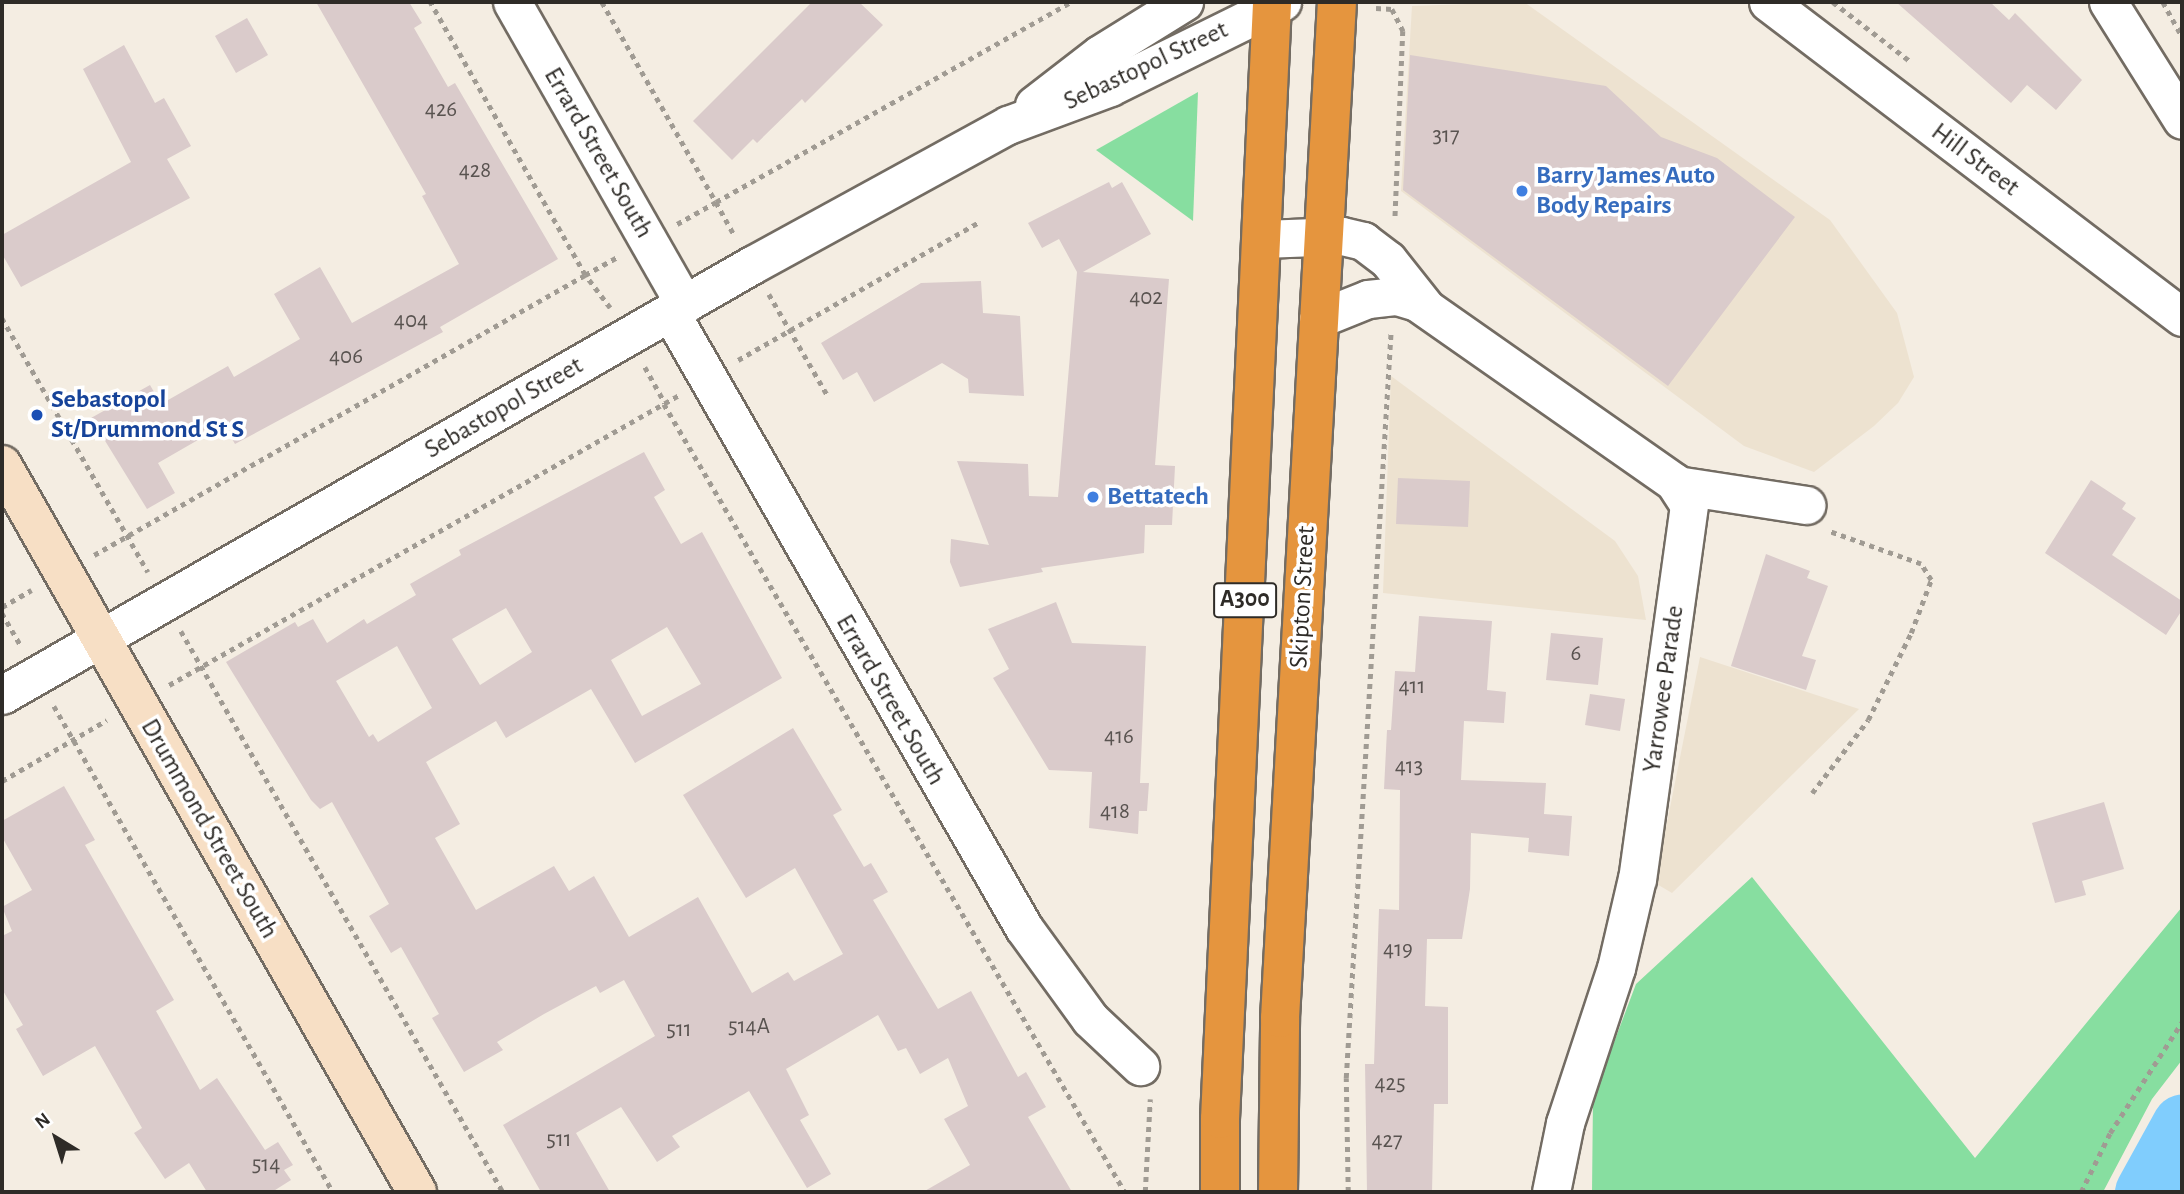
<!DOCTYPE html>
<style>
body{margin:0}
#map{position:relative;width:2184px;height:1194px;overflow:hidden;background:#f4ede2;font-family:"Alegreya Sans",sans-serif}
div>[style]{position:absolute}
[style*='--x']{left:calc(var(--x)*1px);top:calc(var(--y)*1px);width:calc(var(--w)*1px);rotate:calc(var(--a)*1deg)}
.built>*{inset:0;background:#ede2d0}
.green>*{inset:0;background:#87dea0}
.river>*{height:61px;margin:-30.5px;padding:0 30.5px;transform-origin:30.5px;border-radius:30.5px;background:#80cdfd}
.building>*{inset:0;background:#dacbcb}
.path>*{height:4.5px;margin-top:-2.25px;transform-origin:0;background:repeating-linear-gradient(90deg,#a09b93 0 5px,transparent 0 10px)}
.roads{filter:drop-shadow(2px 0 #736c63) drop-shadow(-2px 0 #736c63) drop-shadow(0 2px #736c63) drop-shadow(0 -2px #736c63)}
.street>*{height:37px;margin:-18.5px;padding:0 18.5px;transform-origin:18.5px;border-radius:18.5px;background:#fff}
.secondary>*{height:38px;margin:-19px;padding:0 19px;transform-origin:19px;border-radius:19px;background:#f7dfc5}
.highway>*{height:38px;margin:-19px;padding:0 19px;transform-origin:19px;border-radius:19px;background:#e5953e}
.dots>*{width:19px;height:19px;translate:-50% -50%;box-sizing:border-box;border:4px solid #fff;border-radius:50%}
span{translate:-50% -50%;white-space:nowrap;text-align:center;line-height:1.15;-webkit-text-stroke:7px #fff;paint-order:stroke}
.number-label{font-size:23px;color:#595350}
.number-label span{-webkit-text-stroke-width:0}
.shield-label span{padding:2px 5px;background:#fff;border:2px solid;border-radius:5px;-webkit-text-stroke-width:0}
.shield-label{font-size:24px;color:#2e2b27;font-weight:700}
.street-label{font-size:26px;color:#2e2b27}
.shop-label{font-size:26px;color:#366cbe;font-weight:700}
.left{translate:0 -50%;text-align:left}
.transit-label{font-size:26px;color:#164399;font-weight:700}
.frame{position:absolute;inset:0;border:4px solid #2e2b27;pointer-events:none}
.north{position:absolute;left:21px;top:1103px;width:70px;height:70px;-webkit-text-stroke:5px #fff;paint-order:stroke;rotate:322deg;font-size:19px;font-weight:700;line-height:28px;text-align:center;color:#2e2b27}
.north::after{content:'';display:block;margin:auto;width:24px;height:32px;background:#2e2b27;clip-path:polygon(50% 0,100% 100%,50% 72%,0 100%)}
</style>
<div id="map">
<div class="built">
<div style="clip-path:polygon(1524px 2px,1830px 220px,1897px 313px,1914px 377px,1898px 403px,1874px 426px,1814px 472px,1744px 446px,1401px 191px,1412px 6px)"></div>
<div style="clip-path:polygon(1391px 376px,1615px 541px,1638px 576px,1646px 620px,1383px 593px)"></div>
<div style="clip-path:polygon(1700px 657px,1859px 709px,1672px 893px,1655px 883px)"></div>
</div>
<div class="green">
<div style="clip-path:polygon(1198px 92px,1193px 221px,1096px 150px)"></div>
<div style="clip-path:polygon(1752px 877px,1975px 1158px,2182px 907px,2182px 1060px,2152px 1099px,2103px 1192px,1592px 1192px,1593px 1098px,1636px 984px)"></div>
</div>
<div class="river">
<div style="--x:2145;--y:1192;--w:77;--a:-61.1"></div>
</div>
<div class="building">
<div style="clip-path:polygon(316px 2px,409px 2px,422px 23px,414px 28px,448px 87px,455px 83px,558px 259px,440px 327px,443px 332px,235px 444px,224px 425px,158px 463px,175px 493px,147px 509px,91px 418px,150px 385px,161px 404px,228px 366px,234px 377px,300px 339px,274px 294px,320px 267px,352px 323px,459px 264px,422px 196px,426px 194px)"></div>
<div style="clip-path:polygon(812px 2px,859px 2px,883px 25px,805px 103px,802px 99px,757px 143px,753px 139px,732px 160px,693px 121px)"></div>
<div style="clip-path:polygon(1896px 2px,1990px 2px,2009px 20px,2015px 13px,2082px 80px,2056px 110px,2027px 85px,2011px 103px)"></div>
<div style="clip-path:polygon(247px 18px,268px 55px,236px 73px,215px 36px)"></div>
<div style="clip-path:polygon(124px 45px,155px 103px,164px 98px,191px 146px,167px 159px,190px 198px,21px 287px,2px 254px,2px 235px,131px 162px,83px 69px)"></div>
<div style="clip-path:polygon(1410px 55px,1606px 86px,1661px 137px,1717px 158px,1795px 217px,1668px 386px,1403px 190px)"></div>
<div style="clip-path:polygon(1109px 182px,1112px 188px,1122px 182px,1151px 234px,1083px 272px,1169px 279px,1155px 465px,1175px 466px,1172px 525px,1145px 525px,1144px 553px,1041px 568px,1043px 572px,960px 587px,950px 562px,951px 539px,989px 545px,957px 461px,1028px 464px,1029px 496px,1058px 497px,1077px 272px,1059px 239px,1042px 248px,1028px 223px)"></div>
<div style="clip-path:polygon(981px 281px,983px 313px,1020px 316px,1024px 396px,969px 393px,968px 379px,942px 363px,874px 402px,857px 372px,843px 380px,821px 343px,921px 283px)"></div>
<div style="clip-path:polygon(evenodd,644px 452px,665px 490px,654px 497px,681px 544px,702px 532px,782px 678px,635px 763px,591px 689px,506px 738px,496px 721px,426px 762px,460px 824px,435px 838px,476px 910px,554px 866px,569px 891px,594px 876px,629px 937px,698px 897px,752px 993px,788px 972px,794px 981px,843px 954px,795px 868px,746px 898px,683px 795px,793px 728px,842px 810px,833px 815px,864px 867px,871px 863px,888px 892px,873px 900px,938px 1009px,971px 991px,1018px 1077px,1026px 1072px,1046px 1107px,1028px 1117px,1072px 1192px,923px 1192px,970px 1165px,944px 1119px,968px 1106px,948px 1058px,920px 1074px,906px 1048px,898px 1051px,878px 1015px,786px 1069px,809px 1115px,800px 1120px,831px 1174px,807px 1188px,749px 1091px,672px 1136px,680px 1147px,657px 1162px,621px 1107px,576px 1133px,610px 1192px,541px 1192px,503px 1125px,655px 1036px,624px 980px,600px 993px,596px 986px,544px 1014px,497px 1042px,503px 1050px,464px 1072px,432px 1018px,439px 1014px,401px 947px,391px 953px,369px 916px,389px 904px,332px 802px,320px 809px,311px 800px,226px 662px,295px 622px,298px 627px,313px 619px,327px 643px,364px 619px,367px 624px,416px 595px,410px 584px,461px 555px,459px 550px,644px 452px,506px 608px,532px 652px,480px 685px,452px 639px,506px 608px,644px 452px,667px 627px,701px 684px,642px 716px,611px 660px,667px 627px,644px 452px,397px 646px,432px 708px,378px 742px,373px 734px,369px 737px,336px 681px,397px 646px)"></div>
<div style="clip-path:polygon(1398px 478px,1470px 481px,1468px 527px,1396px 524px)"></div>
<div style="clip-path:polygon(2091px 480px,2126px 503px,2122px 509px,2136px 518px,2112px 555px,2182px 601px,2182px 610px,2166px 635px,2045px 553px)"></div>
<div style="clip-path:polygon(1766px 554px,1810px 571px,1807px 578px,1828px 586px,1802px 656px,1816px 660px,1806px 690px,1731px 666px)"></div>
<div style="clip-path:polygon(1056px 602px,1072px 643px,1146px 646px,1140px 783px,1149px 783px,1147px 811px,1139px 811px,1138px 834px,1089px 828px,1092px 772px,1049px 770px,993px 678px,1009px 669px,988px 629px)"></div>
<div style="clip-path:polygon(1419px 616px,1492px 621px,1487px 690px,1506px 692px,1504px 723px,1464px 721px,1461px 780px,1546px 783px,1544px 814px,1572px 816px,1569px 856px,1528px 852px,1529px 838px,1471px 833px,1470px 889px,1462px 939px,1427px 939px,1425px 1006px,1448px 1007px,1448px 1104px,1434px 1104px,1432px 1192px,1367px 1192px,1365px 1064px,1374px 1064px,1379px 909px,1399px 910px,1400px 790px,1384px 789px,1387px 730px,1391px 730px,1395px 671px,1415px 672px)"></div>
<div style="clip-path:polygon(1551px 633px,1603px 638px,1598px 685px,1546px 680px)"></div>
<div style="clip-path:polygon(1590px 694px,1625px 699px,1620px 731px,1585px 725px)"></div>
<div style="clip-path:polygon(64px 786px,95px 840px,85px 845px,174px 1000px,156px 1011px,200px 1090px,217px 1078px,265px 1150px,278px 1142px,293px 1165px,284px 1170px,291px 1180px,272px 1192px,207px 1192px,189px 1163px,165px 1179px,134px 1133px,142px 1128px,95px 1046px,43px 1076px,16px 1029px,23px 1025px,2px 989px,2px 936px,12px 931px,2px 907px,32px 890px,2px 837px,2px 821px)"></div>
<div style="clip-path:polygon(2104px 802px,2124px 869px,2082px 881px,2086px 895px,2055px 903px,2032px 823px)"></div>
</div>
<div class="path">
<div style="--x:602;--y:2;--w:230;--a:60.3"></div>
<div style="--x:716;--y:202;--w:407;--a:-29.4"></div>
<div style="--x:1833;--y:2;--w:97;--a:37.5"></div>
<div style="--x:2163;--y:2;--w:39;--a:61"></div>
<div style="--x:1376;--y:8;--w:16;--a:4"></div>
<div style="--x:1392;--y:9;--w:25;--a:63"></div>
<div style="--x:1403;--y:31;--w:189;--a:92.4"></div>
<div style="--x:677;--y:224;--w:45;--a:-29.4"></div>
<div style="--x:716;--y:202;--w:38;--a:61"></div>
<div style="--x:769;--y:294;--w:118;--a:60"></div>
<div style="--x:610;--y:308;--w:41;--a:-127.1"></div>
<div style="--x:585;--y:275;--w:37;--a:-29"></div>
<div style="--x:2;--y:318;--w:293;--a:60.1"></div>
<div style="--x:738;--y:360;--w:278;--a:-29.8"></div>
<div style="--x:645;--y:367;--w:41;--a:60.9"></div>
<div style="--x:664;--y:404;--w:913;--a:59.67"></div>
<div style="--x:94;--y:555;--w:565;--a:-29.69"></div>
<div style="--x:585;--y:275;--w:314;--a:-119.6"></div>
<div style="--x:2;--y:607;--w:34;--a:-30"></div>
<div style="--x:2;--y:613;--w:38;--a:60"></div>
<div style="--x:181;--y:631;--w:647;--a:60.15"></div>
<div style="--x:169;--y:685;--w:587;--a:-29.62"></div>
<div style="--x:54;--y:706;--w:560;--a:60.14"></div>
<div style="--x:2;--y:781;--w:121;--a:-30.2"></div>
<div style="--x:1812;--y:793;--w:92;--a:-52.5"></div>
<div style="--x:1868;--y:720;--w:97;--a:-63.7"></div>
<div style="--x:1911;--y:633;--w:57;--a:-69.3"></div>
<div style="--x:1931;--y:580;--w:19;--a:-122"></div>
<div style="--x:1921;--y:564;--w:99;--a:-160.5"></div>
<div style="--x:1145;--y:1192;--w:93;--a:-86.9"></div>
<div style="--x:1348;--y:1192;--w:114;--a:-91"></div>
<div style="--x:1346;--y:1078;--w:749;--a:-86.56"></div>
<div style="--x:2081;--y:1192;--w:66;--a:-63.8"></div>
<div style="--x:2110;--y:1133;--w:132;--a:-57"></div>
</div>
<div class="roads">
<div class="street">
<div style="--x:512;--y:2;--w:348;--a:60.3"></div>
<div style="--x:1768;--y:2;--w:520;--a:37.27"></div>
<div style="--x:2108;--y:2;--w:139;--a:57.9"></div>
<div style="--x:1034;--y:105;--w:83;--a:-37.7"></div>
<div style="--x:1100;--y:54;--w:99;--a:-31.8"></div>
<div style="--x:1262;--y:239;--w:80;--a:-2.1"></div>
<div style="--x:1342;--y:236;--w:22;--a:13"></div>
<div style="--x:1363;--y:241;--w:31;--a:37"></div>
<div style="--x:1388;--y:260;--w:61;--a:51.6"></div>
<div style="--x:670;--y:312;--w:710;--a:60.12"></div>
<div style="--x:1024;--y:928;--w:112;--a:54"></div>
<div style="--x:1090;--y:1019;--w:69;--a:43.2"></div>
<div style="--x:1318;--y:319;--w:54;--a:-21.8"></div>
<div style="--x:1368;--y:299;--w:29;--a:-6"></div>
<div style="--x:1397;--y:296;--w:21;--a:17"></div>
<div style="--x:1417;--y:302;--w:314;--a:35"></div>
<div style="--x:1674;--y:482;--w:27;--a:57"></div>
<div style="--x:1689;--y:505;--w:377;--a:97.9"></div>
<div style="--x:1637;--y:878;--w:92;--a:103.1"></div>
<div style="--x:1616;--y:968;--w:163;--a:108.2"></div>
<div style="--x:1565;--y:1123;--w:70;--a:101.5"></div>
<div style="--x:1677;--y:485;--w:131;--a:8.8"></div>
<div style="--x:2;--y:695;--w:865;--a:-29.83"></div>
<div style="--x:752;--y:265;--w:292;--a:-28.7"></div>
<div style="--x:1008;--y:125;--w:109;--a:-20.4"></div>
<div style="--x:1110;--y:87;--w:192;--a:-26.3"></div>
</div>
<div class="secondary">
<div style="--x:2;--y:465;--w:837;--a:60.28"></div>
</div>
<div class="highway">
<div style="--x:1220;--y:1192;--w:73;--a:-90"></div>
<div style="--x:1220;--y:1119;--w:1118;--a:-87.33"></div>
<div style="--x:1278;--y:1192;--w:174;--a:-89.3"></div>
<div style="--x:1280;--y:1018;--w:1018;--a:-86.79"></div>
</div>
</div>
<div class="dots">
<div style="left:1522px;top:191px;background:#3f7fe0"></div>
<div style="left:37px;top:415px;background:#1a4fb4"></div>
<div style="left:1093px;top:497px;background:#3f7fe0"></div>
</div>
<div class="number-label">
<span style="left:441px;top:110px">426</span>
<span style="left:1446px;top:136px">317</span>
<span style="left:475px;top:171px">428</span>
<span style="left:1146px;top:298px">402</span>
<span style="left:411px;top:321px">404</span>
<span style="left:346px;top:357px">406</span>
<span style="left:1576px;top:654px">6</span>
<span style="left:1412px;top:687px">411</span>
<span style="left:1119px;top:737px">416</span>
<span style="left:1409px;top:767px">413</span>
<span style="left:1115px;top:812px">418</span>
<span style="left:1398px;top:950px">419</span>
<span style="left:749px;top:1027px">514A</span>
<span style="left:679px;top:1030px">511</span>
<span style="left:1390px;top:1084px">425</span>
<span style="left:559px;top:1140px">511</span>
<span style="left:1387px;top:1141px">427</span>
<span style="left:266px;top:1165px">514</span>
</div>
<div class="shield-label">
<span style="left:1245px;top:600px">A300</span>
</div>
<div class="street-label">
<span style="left:1146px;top:66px;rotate:-25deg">Sebastopol Street</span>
<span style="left:598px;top:153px;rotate:60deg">Errard Street South</span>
<span style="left:1975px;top:160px;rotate:37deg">Hill Street</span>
<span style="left:504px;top:408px;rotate:-30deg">Sebastopol Street</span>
<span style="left:1303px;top:597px;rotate:-87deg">Skipton Street</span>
<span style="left:1664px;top:689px;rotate:-82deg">Yarrowee Parade</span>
<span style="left:890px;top:700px;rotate:60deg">Errard Street South</span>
<span style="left:209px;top:829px;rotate:60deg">Drummond Street South</span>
</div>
<div class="shop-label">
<span class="left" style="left:1536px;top:191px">Barry James Auto<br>Body Repairs</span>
<span class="left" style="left:1107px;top:497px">Bettatech</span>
</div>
<div class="transit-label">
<span class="left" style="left:51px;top:415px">Sebastopol<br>St/Drummond St S</span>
</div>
<div class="frame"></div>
<div class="north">N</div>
</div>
